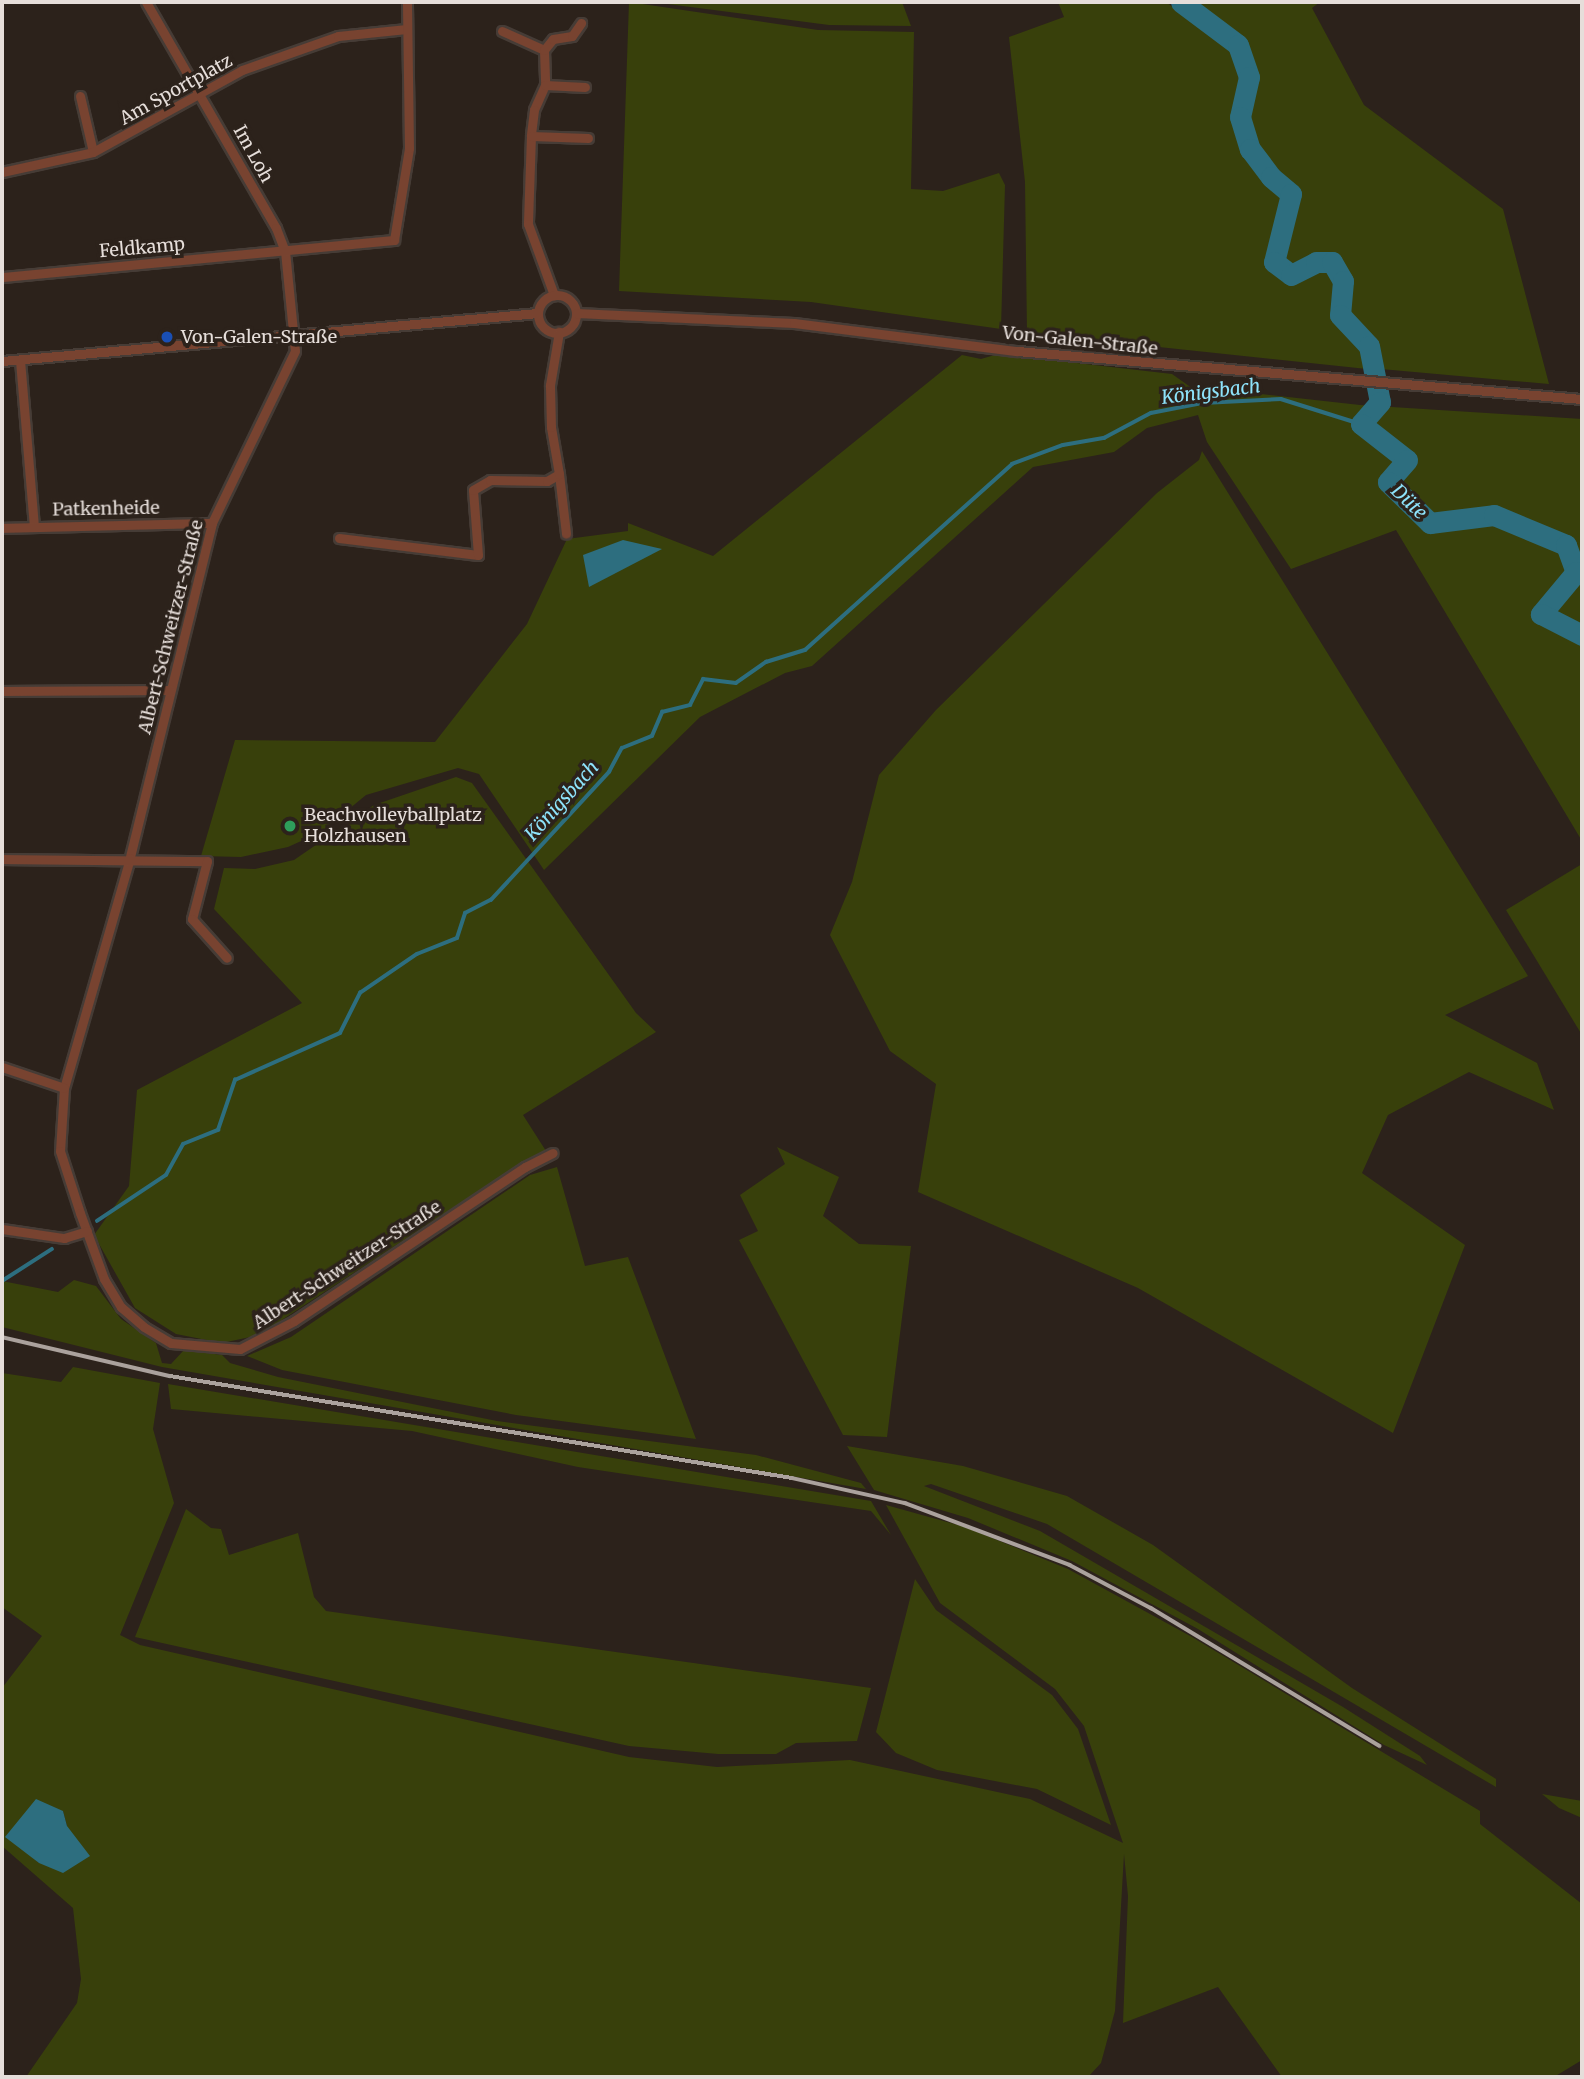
<!DOCTYPE html>
<meta charset="utf-8">
<style>
body{margin:0}
#map{position:relative;width:1584px;height:2079px;overflow:hidden;background:#2c221b;font-family:Merriweather,serif}
div>[style]{position:absolute}
[style*='--x']{left:calc(var(--x)*1px);top:calc(var(--y)*1px);width:calc(var(--w)*1px);rotate:calc(var(--a)*1deg)}
.green>*{inset:0;background:#38400b}
.water>*{inset:0;background:#2d6e7f}
.stream>*{height:3.5px;margin:-1.75px;padding:0 1.75px;transform-origin:1.75px;border-radius:1.75px;background:#2d6e7f}
.river>*{height:21px;margin:-10.5px;padding:0 10.5px;transform-origin:10.5px;border-radius:10.5px;background:#2d6e7f}
.roads{filter:drop-shadow(2px 0 #463c36) drop-shadow(-2px 0 #463c36) drop-shadow(0 2px #463c36) drop-shadow(0 -2px #463c36)}
.minor>*{height:9px;margin:-4.5px;padding:0 4.5px;transform-origin:4.5px;border-radius:4.5px;background:#784330}
.minor>.ring{margin:-4.5px;padding:0;box-sizing:content-box;background:none;border:9px solid #784330;border-radius:50%}
.rail>*{height:3.5px;margin:-1.75px;padding:0 1.75px;transform-origin:1.75px;border-radius:1.75px;background:#aba29d}
.dots>*{width:19px;height:19px;translate:-50% -50%;box-sizing:border-box;border:4px solid #2c221b;border-radius:50%}
span{translate:-50% -50%;white-space:nowrap;text-align:center;line-height:1.15;-webkit-text-stroke:7px #2c221b;paint-order:stroke}
.street-label{font-size:18px;color:#e6deda}
.poi-label{font-size:18px;color:#e6deda}
.left{translate:0 -50%;text-align:left}
.water-label{font-size:19px;color:#8ee3fb;font-style:italic}
.frame{position:absolute;inset:0;border:4px solid #e6deda;pointer-events:none}
</style>
<div id="map">
<div class="green">
<div style="clip-path:polygon(629px 2px,818px 30px,914px 32px,911px 189px,943px 191px,999px 173px,1005px 185px,1001px 329px,811px 302px,619px 291px)"></div>
<div style="clip-path:polygon(652px 2px,902px 2px,911px 26px,829px 25px)"></div>
<div style="clip-path:polygon(1058px 2px,1166px 2px,1235px 54px,1243px 79px,1232px 116px,1243px 152px,1266px 183px,1284px 197px,1266px 262px,1291px 283px,1329px 267px,1337px 282px,1335px 319px,1366px 349px,1367px 369px,1027px 333px,1025px 182px,1009px 37px,1064px 17px)"></div>
<div style="clip-path:polygon(1192px 2px,1320px 2px,1312px 8px,1364px 105px,1503px 209px,1549px 384px,1381px 369px,1377px 343px,1346px 313px,1349px 278px,1336px 254px,1315px 253px,1292px 266px,1281px 260px,1298px 191px,1263px 153px,1247px 117px,1257px 78px,1243px 40px)"></div>
<div style="clip-path:polygon(998px 354px,1172px 374px,1189px 386px,1360px 405px,1582px 419px,1582px 841px,1396px 530px,1291px 569px,1207px 442px,1198px 415px,1147px 428px,1114px 452px,1033px 467px,812px 666px,785px 673px,700px 717px,544px 870px,479px 774px,458px 768px,366px 795px,321px 832px,288px 847px,241px 857px,201px 856px,235px 740px,435px 742px,527px 624px,567px 539px,628px 531px,628px 523px,713px 556px,962px 355px,981px 359px)"></div>
<div style="clip-path:polygon(1202px 451px,1528px 976px,1445px 1015px,1537px 1063px,1554px 1110px,1469px 1072px,1388px 1115px,1362px 1173px,1465px 1245px,1393px 1433px,1138px 1288px,918px 1192px,936px 1084px,890px 1051px,830px 935px,852px 882px,879px 775px,936px 710px,1157px 493px,1199px 460px)"></div>
<div style="clip-path:polygon(456px 777px,472px 783px,636px 1013px,656px 1032px,523px 1115px,546px 1151px,521px 1163px,259px 1335px,222px 1343px,176px 1334px,135px 1308px,94px 1235px,129px 1186px,137px 1090px,302px 1003px,214px 909px,224px 868px,255px 869px,294px 860px,374px 805px)"></div>
<div style="clip-path:polygon(1582px 864px,1582px 1035px,1506px 910px)"></div>
<div style="clip-path:polygon(777px 1147px,839px 1177px,823px 1216px,859px 1244px,911px 1246px,887px 1437px,843px 1435px,739px 1240px,758px 1231px,740px 1195px,785px 1164px)"></div>
<div style="clip-path:polygon(557px 1167px,585px 1266px,628px 1257px,696px 1439px,516px 1415px,282px 1370px,247px 1356px,291px 1337px,530px 1175px)"></div>
<div style="clip-path:polygon(74px 1280px,96px 1286px,121px 1319px,156px 1343px,162px 1363px,171px 1364px,184px 1350px,222px 1355px,230px 1363px,278px 1377px,497px 1421px,756px 1455px,861px 1483px,866px 1489px,162px 1367px,2px 1327px,2px 1281px,58px 1292px)"></div>
<div style="clip-path:polygon(evenodd,73px 1367px,160px 1383px,153px 1429px,174px 1503px,120px 1635px,140px 1645px,629px 1757px,717px 1767px,850px 1760px,1030px 1799px,1123px 1843px,1084px 1726px,1055px 1689px,940px 1603px,886px 1505px,965px 1527px,1068px 1569px,1192px 1637px,1480px 1811px,1480px 1824px,1582px 1904px,1582px 2060px,1554px 2077px,1282px 2077px,1218px 1987px,1123px 2023px,1128px 1896px,1124px 1854px,1115px 2011px,1101px 2063px,1088px 2077px,26px 2077px,77px 2003px,81px 1979px,73px 1908px,2px 1846px,2px 1688px,42px 1636px,2px 1607px,2px 1373px,61px 1382px,73px 1367px,63px 1811px,67px 1826px,39px 1863px,30px 1855px,63px 1811px)"></div>
<div style="clip-path:polygon(168px 1384px,871px 1501px,891px 1535px,871px 1511px,578px 1467px,412px 1431px,171px 1409px)"></div>
<div style="clip-path:polygon(847px 1446px,963px 1466px,1067px 1496px,1153px 1545px,1352px 1688px,1496px 1779px,1496px 1787px,1047px 1524px,931px 1484px,924px 1486px,1040px 1531px,1343px 1707px,1420px 1756px,1427px 1765px,1384px 1745px,1198px 1629px,1072px 1561px,968px 1518px,874px 1490px)"></div>
<div style="clip-path:polygon(186px 1509px,211px 1528px,221px 1529px,229px 1555px,298px 1533px,314px 1597px,326px 1611px,871px 1688px,857px 1741px,796px 1743px,776px 1754px,718px 1754px,629px 1746px,135px 1637px)"></div>
<div style="clip-path:polygon(915px 1579px,936px 1610px,1052px 1695px,1078px 1729px,1111px 1825px,1037px 1789px,937px 1770px,896px 1753px,876px 1732px)"></div>
<div style="clip-path:polygon(1542px 1794px,1582px 1801px,1582px 1818px,1559px 1808px)"></div>
</div>
<div class="water">
<div style="clip-path:polygon(623px 540px,662px 549px,589px 587px,583px 555px)"></div>
<div style="clip-path:polygon(36px 1799px,63px 1811px,67px 1826px,90px 1856px,63px 1873px,39px 1863px,5px 1837px)"></div>
</div>
<div class="stream">
<div style="--x:97;--y:1221;--w:83;--a:-33.7"></div>
<div style="--x:166;--y:1175;--w:35;--a:-61"></div>
<div style="--x:183;--y:1144;--w:38;--a:-22"></div>
<div style="--x:218;--y:1130;--w:53;--a:-71.2"></div>
<div style="--x:235;--y:1080;--w:115;--a:-24.1"></div>
<div style="--x:340;--y:1033;--w:45;--a:-63.4"></div>
<div style="--x:360;--y:993;--w:69;--a:-34.4"></div>
<div style="--x:417;--y:954;--w:43;--a:-21.8"></div>
<div style="--x:457;--y:938;--w:26;--a:-72"></div>
<div style="--x:465;--y:913;--w:29;--a:-27"></div>
<div style="--x:491;--y:900;--w:174;--a:-47.3"></div>
<div style="--x:609;--y:772;--w:27;--a:-62"></div>
<div style="--x:622;--y:748;--w:32;--a:-22"></div>
<div style="--x:652;--y:736;--w:26;--a:-67"></div>
<div style="--x:662;--y:712;--w:29;--a:-14"></div>
<div style="--x:690;--y:705;--w:29;--a:-63"></div>
<div style="--x:703;--y:679;--w:33;--a:7"></div>
<div style="--x:736;--y:683;--w:37;--a:-35"></div>
<div style="--x:766;--y:662;--w:41;--a:-17.1"></div>
<div style="--x:805;--y:650;--w:278;--a:-41.9"></div>
<div style="--x:1012;--y:464;--w:54;--a:-20.4"></div>
<div style="--x:1063;--y:445;--w:42;--a:-9.7"></div>
<div style="--x:1104;--y:438;--w:53;--a:-28"></div>
<div style="--x:1151;--y:413;--w:53;--a:-10.9"></div>
<div style="--x:1203;--y:403;--w:78;--a:-2.9"></div>
<div style="--x:1281;--y:399;--w:84;--a:17.4"></div>
<div style="--x:2;--y:1281;--w:59;--a:-32.6"></div>
</div>
<div class="river">
<div style="--x:1181;--y:2;--w:71;--a:37"></div>
<div style="--x:1238;--y:45;--w:34;--a:71"></div>
<div style="--x:1249;--y:77;--w:41;--a:102.7"></div>
<div style="--x:1240;--y:117;--w:34;--a:73"></div>
<div style="--x:1250;--y:149;--w:35;--a:53"></div>
<div style="--x:1271;--y:177;--w:26;--a:40"></div>
<div style="--x:1291;--y:194;--w:70;--a:104"></div>
<div style="--x:1274;--y:262;--w:21;--a:37"></div>
<div style="--x:1291;--y:275;--w:28;--a:-27"></div>
<div style="--x:1316;--y:262;--w:16;--a:0"></div>
<div style="--x:1332;--y:262;--w:22;--a:60"></div>
<div style="--x:1343;--y:281;--w:34;--a:95"></div>
<div style="--x:1340;--y:315;--w:42;--a:46.9"></div>
<div style="--x:1369;--y:346;--w:57;--a:78.9"></div>
<div style="--x:1380;--y:402;--w:29;--a:131"></div>
<div style="--x:1361;--y:424;--w:58;--a:38"></div>
<div style="--x:1407;--y:460;--w:29;--a:131"></div>
<div style="--x:1388;--y:482;--w:59;--a:44.3"></div>
<div style="--x:1430;--y:523;--w:64;--a:-7.1"></div>
<div style="--x:1494;--y:515;--w:78;--a:22.6"></div>
<div style="--x:1566;--y:545;--w:29;--a:70"></div>
<div style="--x:1576;--y:572;--w:55;--a:129.8"></div>
<div style="--x:1541;--y:614;--w:46;--a:27.1"></div>
</div>
<div class="roads">
<div class="minor">
<div style="--x:146;--y:2;--w:261;--a:60.1"></div>
<div style="--x:276;--y:228;--w:25;--a:69"></div>
<div style="--x:285;--y:251;--w:100;--a:84.3"></div>
<div style="--x:295;--y:351;--w:191;--a:115.8"></div>
<div style="--x:212;--y:523;--w:345;--a:103.8"></div>
<div style="--x:130;--y:858;--w:239;--a:106"></div>
<div style="--x:64;--y:1088;--w:63;--a:93.6"></div>
<div style="--x:60;--y:1151;--w:65;--a:72.1"></div>
<div style="--x:80;--y:1213;--w:70;--a:70"></div>
<div style="--x:104;--y:1279;--w:33;--a:59"></div>
<div style="--x:121;--y:1307;--w:30;--a:41"></div>
<div style="--x:144;--y:1327;--w:31;--a:31"></div>
<div style="--x:171;--y:1343;--w:69;--a:5"></div>
<div style="--x:240;--y:1349;--w:61;--a:-27.4"></div>
<div style="--x:294;--y:1321;--w:278;--a:-33.7"></div>
<div style="--x:525;--y:1167;--w:31;--a:-27"></div>
<div style="--x:502;--y:31;--w:46;--a:24.3"></div>
<div style="--x:544;--y:50;--w:35;--a:88"></div>
<div style="--x:545;--y:85;--w:27;--a:114"></div>
<div style="--x:534;--y:110;--w:26;--a:97"></div>
<div style="--x:531;--y:136;--w:88;--a:92"></div>
<div style="--x:528;--y:224;--w:76;--a:69.9"></div>
<div style="--x:544;--y:50;--w:14;--a:-51"></div>
<div style="--x:553;--y:39;--w:19;--a:-9"></div>
<div style="--x:572;--y:36;--w:16;--a:-55"></div>
<div style="--x:545;--y:85;--w:40;--a:2.9"></div>
<div style="--x:80;--y:96;--w:57;--a:76.9"></div>
<div style="--x:531;--y:136;--w:57;--a:2"></div>
<div style="--x:2;--y:172;--w:93;--a:-12.4"></div>
<div style="--x:93;--y:152;--w:170;--a:-28.8"></div>
<div style="--x:242;--y:70;--w:102;--a:-19.5"></div>
<div style="--x:338;--y:36;--w:69;--a:-5.8"></div>
<div style="--x:2;--y:277;--w:394;--a:-5.4"></div>
<div style="--x:394;--y:240;--w:93;--a:-80.7"></div>
<div style="--x:409;--y:148;--w:146;--a:-90.8"></div>
<div class="ring" style="left:538px;top:295px;width:29px;height:29px"></div>
<div style="--x:576;--y:313;--w:218;--a:2.6"></div>
<div style="--x:794;--y:323;--w:225;--a:7.2"></div>
<div style="--x:1017;--y:351;--w:567;--a:4.86"></div>
<div style="--x:20;--y:360;--w:167;--a:85.2"></div>
<div style="--x:2;--y:361;--w:538;--a:-5.12"></div>
<div style="--x:559;--y:474;--w:60;--a:83.3"></div>
<div style="--x:2;--y:528;--w:210;--a:-1.4"></div>
<div style="--x:339;--y:538;--w:140;--a:7"></div>
<div style="--x:478;--y:555;--w:65;--a:-94.4"></div>
<div style="--x:473;--y:490;--w:20;--a:-30"></div>
<div style="--x:490;--y:480;--w:57;--a:1"></div>
<div style="--x:547;--y:481;--w:14;--a:-30"></div>
<div style="--x:559;--y:474;--w:48;--a:-99.7"></div>
<div style="--x:551;--y:427;--w:42;--a:-91.4"></div>
<div style="--x:550;--y:385;--w:54;--a:-80.4"></div>
<div style="--x:2;--y:691;--w:168;--a:-0.3"></div>
<div style="--x:2;--y:859;--w:205;--a:0.6"></div>
<div style="--x:207;--y:861;--w:60;--a:104.5"></div>
<div style="--x:192;--y:919;--w:52;--a:48.1"></div>
<div style="--x:2;--y:1067;--w:65;--a:18.7"></div>
<div style="--x:2;--y:1229;--w:63;--a:8.3"></div>
<div style="--x:64;--y:1238;--w:24;--a:-17"></div>
</div>
</div>
<div class="rail">
<div style="--x:2;--y:1337;--w:172;--a:13.1"></div>
<div style="--x:170;--y:1376;--w:630;--a:9.31"></div>
<div style="--x:792;--y:1478;--w:116;--a:12.5"></div>
<div style="--x:905;--y:1503;--w:176;--a:20.6"></div>
<div style="--x:1070;--y:1565;--w:92;--a:28"></div>
<div style="--x:1151;--y:1608;--w:267;--a:31.1"></div>
</div>
<div class="dots">
<div style="left:167px;top:337px;background:#1a4fb4"></div>
<div style="left:290px;top:826px;background:#2e9e5b"></div>
</div>
<div class="street-label">
<span style="left:176px;top:90px;rotate:-29deg">Am Sportplatz</span>
<span style="left:253px;top:154px;rotate:61deg">Im Loh</span>
<span style="left:142px;top:248px;rotate:-5deg">Feldkamp</span>
<span style="left:1080px;top:341px;rotate:6deg">Von-Galen-Straße</span>
<span style="left:106px;top:509px;rotate:-1deg">Patkenheide</span>
<span style="left:171px;top:627px;rotate:-76deg">Albert-Schweitzer-Straße</span>
<span style="left:347px;top:1265px;rotate:-33deg">Albert-Schweitzer-Straße</span>
</div>
<div class="poi-label">
<span class="left" style="left:181px;top:337px">Von-Galen-Straße</span>
<span class="left" style="left:304px;top:826px">Beachvolleyballplatz<br>Holzhausen</span>
</div>
<div class="water-label">
<span style="left:1211px;top:392px;rotate:-7deg">Königsbach</span>
<span style="left:1409px;top:502px;rotate:44deg">Düte</span>
<span style="left:562px;top:801px;rotate:-48deg">Königsbach</span>
</div>
<div class="frame"></div>
</div>
